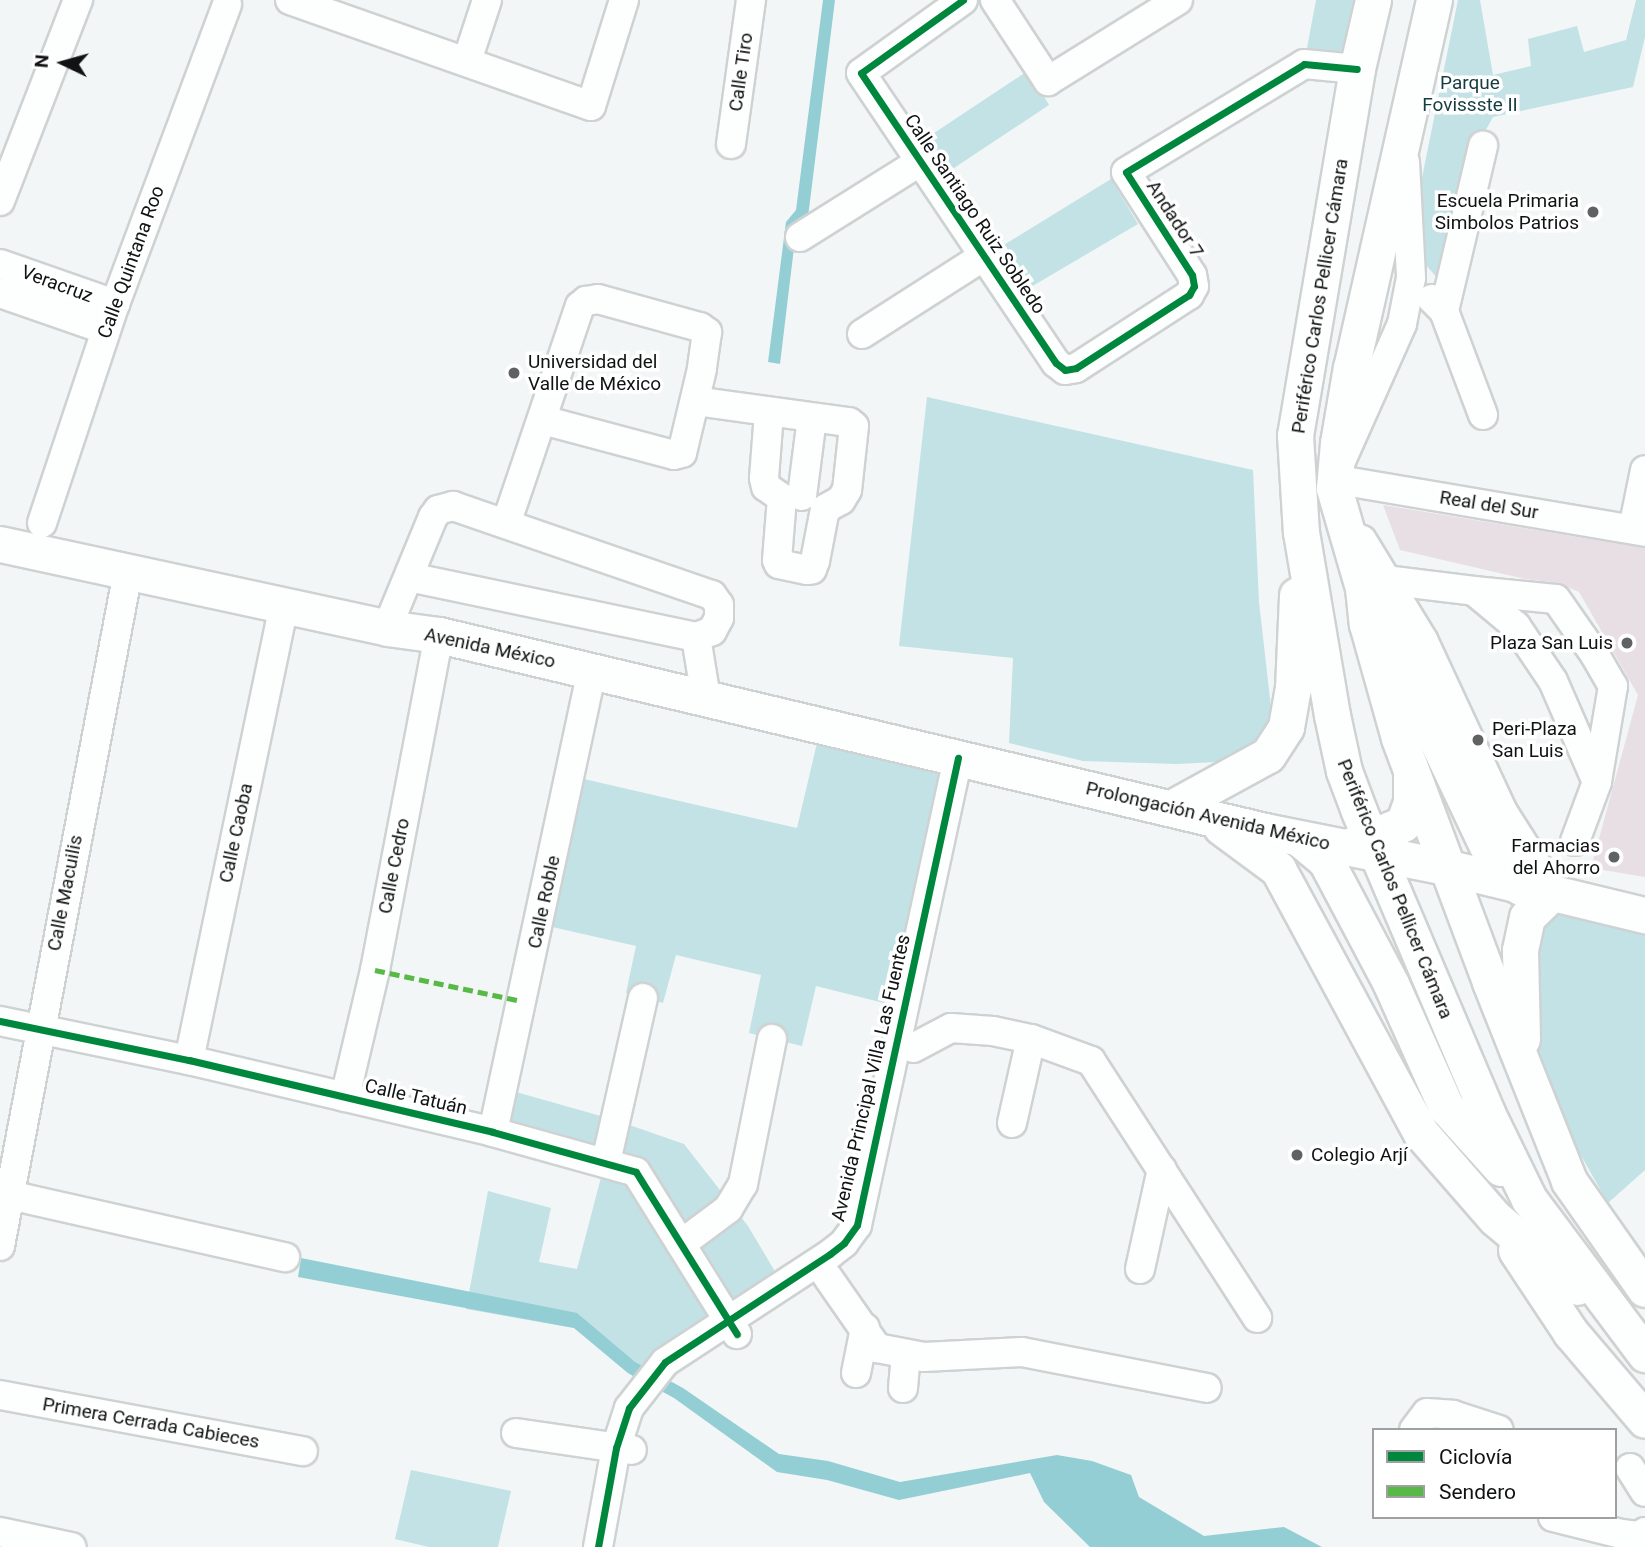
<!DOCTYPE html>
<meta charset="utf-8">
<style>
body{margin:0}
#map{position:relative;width:1645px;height:1547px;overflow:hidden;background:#f2f6f6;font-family:Roboto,sans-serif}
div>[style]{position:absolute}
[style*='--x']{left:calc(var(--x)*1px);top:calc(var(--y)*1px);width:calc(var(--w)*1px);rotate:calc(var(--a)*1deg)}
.green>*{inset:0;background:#c2e2e5}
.water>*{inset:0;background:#93ced4}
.building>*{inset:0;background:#e8dfe5}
.roads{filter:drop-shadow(2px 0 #cfd2d2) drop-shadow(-2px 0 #cfd2d2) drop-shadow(0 2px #cfd2d2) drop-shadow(0 -2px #cfd2d2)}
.minor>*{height:28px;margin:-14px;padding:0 14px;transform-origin:14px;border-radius:14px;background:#fdfefe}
.major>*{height:35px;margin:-17.5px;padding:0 17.5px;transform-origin:17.5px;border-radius:17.5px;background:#fdfefe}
.quiet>*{height:5px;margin-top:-2.5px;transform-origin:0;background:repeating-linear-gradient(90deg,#58b947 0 10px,transparent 0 15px)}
.cycleway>*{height:7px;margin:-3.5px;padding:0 3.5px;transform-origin:3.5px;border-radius:3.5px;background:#00873e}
.dots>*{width:19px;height:19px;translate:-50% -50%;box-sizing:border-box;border:4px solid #fff;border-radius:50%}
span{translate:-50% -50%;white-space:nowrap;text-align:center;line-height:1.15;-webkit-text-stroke:7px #fff;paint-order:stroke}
.street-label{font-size:19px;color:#101213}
.park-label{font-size:19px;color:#153c40}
.poi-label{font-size:19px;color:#101213}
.right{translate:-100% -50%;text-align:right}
.left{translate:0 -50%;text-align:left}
.legend{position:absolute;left:1372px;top:1428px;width:245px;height:91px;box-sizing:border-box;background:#fff;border:2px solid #9fa0a1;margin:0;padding:9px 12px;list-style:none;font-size:21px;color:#101213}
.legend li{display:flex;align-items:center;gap:14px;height:35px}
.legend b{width:35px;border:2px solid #9fa0a1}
.north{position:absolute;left:28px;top:28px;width:70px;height:70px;-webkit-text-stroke:5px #fff;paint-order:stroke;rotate:275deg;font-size:19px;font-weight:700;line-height:28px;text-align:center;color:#101213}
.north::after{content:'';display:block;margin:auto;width:24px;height:32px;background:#101213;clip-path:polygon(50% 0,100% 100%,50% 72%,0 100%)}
</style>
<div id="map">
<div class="green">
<div style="clip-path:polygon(1316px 0,1373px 0,1357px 69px,1304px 64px)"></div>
<div style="clip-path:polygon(1458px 0,1480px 0,1493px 75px,1531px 66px,1528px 39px,1577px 26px,1584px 52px,1626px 40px,1636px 0,1645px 0,1645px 37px,1633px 87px,1493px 117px,1483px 135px,1439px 280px,1418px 256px,1414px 217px)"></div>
<div style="clip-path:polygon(1029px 70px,1049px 105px,939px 178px,916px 145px)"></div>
<div style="clip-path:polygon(1111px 179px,1138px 224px,1012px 298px,989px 254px)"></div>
<div style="clip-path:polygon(927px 397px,1253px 470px,1259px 602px,1272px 716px,1264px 740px,1237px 761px,1176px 764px,1083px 761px,1009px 743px,1013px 658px,899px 646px)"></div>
<div style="clip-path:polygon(821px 726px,958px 758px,904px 1008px,816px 986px,802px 1046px,749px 1033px,761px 975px,676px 955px,663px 1003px,626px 993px,636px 946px,539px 924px,571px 776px,797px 828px)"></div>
<div style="clip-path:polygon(1568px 910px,1645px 930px,1645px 1170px,1608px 1203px,1551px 1103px,1536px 1058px,1533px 949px,1540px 927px)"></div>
<div style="clip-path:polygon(502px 1088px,615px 1120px,684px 1144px,748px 1226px,783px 1285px,647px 1385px,628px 1373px,574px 1328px,466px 1309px,488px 1191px,551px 1208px,539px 1262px,577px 1269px,605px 1162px,493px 1132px)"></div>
<div style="clip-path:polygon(411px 1470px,511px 1491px,498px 1547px,429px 1547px,395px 1539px)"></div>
</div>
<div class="water">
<div style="clip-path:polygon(823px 0,835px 0,808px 217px,796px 231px,780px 364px,768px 362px,786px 222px,796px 210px)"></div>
<div style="clip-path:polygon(301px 1258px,577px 1313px,635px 1362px,683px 1388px,779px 1454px,828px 1461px,900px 1482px,1057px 1455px,1092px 1461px,1131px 1475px,1139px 1497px,1204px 1536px,1284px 1527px,1322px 1547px,1090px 1547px,1044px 1502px,1030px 1473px,899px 1500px,827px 1480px,777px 1472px,674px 1398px,628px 1373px,574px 1328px,298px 1277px)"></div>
</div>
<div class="building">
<div style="clip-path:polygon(1383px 505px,1645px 548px,1645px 877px,1591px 868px,1638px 695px,1579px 592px,1558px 583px,1525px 579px,1400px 550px)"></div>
</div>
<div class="roads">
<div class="minor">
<div style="--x:290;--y:0;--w:319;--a:19.4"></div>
<div style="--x:591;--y:106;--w:111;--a:-72.7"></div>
<div style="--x:963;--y:0;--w:125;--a:144.4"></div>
<div style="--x:861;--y:73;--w:349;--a:56.1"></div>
<div style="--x:1056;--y:363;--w:11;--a:38"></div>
<div style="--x:1065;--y:370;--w:11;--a:-10"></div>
<div style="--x:1076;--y:368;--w:135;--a:-32.9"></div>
<div style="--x:1189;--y:295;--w:10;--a:-61"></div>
<div style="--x:1194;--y:286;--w:11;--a:-100"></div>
<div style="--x:1192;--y:275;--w:122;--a:-122.7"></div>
<div style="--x:1126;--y:172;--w:208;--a:-31.2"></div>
<div style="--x:1304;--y:64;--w:53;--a:5.4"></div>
<div style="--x:995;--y:0;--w:97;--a:56.8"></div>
<div style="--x:1048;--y:81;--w:153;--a:-31.9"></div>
<div style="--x:467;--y:61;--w:64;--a:-71.8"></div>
<div style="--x:731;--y:144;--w:145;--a:-82.1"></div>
<div style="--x:1405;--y:162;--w:116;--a:87"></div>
<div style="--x:1411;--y:278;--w:47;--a:101.1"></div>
<div style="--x:1402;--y:324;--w:170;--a:114"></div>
<div style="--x:1333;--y:479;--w:316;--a:9.6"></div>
<div style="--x:0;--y:201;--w:216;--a:-68.8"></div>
<div style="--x:800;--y:237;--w:143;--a:-32.1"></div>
<div style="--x:0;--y:264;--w:122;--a:19.2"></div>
<div style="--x:0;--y:293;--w:112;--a:19.2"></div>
<div style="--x:1432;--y:299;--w:17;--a:45"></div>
<div style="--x:1444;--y:311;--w:111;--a:69.4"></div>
<div style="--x:1444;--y:311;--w:170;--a:-76.7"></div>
<div style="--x:862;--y:334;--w:145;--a:-32.6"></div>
<div style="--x:695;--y:401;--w:155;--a:7.8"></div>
<div style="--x:849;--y:422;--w:6;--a:39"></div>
<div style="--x:854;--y:426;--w:64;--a:96.2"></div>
<div style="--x:847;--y:490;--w:12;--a:121"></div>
<div style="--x:841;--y:500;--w:18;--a:151"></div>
<div style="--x:825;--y:509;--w:53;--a:100.9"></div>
<div style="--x:815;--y:561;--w:9;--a:111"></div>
<div style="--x:812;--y:569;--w:5;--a:169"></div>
<div style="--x:807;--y:570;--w:29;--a:-168"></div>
<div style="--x:779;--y:564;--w:4;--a:-117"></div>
<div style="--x:777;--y:560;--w:62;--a:-85.4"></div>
<div style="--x:782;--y:498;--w:19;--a:-145"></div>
<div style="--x:766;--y:487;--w:9;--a:-103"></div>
<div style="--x:764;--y:478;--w:65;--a:-85.6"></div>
<div style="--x:802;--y:496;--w:79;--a:-82.7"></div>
<div style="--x:42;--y:523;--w:231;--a:-71.6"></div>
<div style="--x:115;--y:304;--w:320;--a:-69.5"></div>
<div style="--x:506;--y:524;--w:230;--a:-71.3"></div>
<div style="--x:580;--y:306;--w:8;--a:-40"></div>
<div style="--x:586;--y:301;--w:12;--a:-9"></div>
<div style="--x:598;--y:299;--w:106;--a:15.4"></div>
<div style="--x:700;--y:327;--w:9;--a:36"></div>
<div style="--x:707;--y:332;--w:37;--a:98"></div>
<div style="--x:702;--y:369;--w:86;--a:103.4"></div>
<div style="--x:682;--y:453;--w:8;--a:166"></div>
<div style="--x:674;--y:455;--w:137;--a:-165.1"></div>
<div style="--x:1633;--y:529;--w:60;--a:-78.5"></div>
<div style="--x:1385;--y:580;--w:90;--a:7"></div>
<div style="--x:1474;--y:591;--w:55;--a:39.8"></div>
<div style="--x:1516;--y:626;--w:66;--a:56.1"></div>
<div style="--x:1553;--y:681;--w:110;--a:66.5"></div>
<div style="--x:1597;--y:782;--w:63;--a:110.4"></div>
<div style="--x:1474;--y:591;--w:82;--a:5.6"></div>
<div style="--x:1556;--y:599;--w:68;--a:55.1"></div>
<div style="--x:1595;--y:655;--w:36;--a:60"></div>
<div style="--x:1613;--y:686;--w:97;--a:99.5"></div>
<div style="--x:387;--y:628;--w:120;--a:-67.5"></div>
<div style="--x:433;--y:517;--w:9;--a:-54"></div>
<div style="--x:438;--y:510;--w:16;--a:-15"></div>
<div style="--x:453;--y:506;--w:274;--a:19"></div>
<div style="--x:712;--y:595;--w:12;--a:55"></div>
<div style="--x:719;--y:605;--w:13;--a:90"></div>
<div style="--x:719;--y:618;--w:15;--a:118"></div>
<div style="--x:712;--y:631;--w:17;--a:159"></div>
<div style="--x:696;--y:637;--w:292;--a:-168.2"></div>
<div style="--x:696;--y:637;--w:62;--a:80.7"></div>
<div style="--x:0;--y:1021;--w:193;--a:11.7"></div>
<div style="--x:189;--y:1060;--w:312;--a:13.3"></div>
<div style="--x:493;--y:1132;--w:148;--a:15.6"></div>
<div style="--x:636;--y:1172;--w:191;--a:58.1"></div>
<div style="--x:913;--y:1048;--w:43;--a:-27.8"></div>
<div style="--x:951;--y:1028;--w:42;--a:4.1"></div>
<div style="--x:993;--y:1031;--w:39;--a:12"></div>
<div style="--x:1031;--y:1039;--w:64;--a:20.1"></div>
<div style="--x:1091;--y:1061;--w:306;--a:57.1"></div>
<div style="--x:189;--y:1060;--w:465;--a:-78.2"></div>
<div style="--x:345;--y:1097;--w:130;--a:-76.7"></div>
<div style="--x:375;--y:970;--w:341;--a:-79.2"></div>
<div style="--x:1012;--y:1123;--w:86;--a:-77.3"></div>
<div style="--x:493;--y:1132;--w:472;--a:-77.9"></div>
<div style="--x:606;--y:1162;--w:168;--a:-77.3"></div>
<div style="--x:9;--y:1195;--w:283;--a:12.7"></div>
<div style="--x:681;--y:1244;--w:59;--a:-36.7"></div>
<div style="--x:728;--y:1209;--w:29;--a:-59"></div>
<div style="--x:743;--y:1184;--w:148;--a:-78.7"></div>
<div style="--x:0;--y:1246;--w:686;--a:-79.25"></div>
<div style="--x:1140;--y:1269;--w:102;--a:-77.6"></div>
<div style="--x:827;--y:1276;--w:88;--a:55.2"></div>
<div style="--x:877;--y:1348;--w:48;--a:10.8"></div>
<div style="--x:924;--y:1357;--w:98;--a:-2.9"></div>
<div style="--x:1022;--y:1352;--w:188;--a:11"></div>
<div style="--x:856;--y:1373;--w:46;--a:-78.7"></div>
<div style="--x:903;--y:1388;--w:34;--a:-85"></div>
<div style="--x:0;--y:1395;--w:308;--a:10.5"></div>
<div style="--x:1414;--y:1430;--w:21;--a:-53"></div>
<div style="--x:1427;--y:1413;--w:26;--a:4"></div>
<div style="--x:1453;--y:1415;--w:48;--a:18.1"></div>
<div style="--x:516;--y:1433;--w:117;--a:8.3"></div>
<div style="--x:1630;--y:1468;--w:28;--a:58"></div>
<div style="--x:1553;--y:1517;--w:70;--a:14"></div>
<div style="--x:1621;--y:1534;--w:18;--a:6"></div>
<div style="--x:1639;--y:1536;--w:7;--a:-34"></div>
<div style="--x:0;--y:1532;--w:73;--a:11.9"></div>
<div style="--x:598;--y:1547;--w:101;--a:-79.7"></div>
<div style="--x:616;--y:1448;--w:42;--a:-72"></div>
<div style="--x:629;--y:1408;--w:58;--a:-52"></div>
<div style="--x:665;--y:1362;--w:197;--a:-33.2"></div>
<div style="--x:830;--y:1254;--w:18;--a:-38"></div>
<div style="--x:844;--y:1243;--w:22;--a:-54"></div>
<div style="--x:857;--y:1225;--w:478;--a:-77.8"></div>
</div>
<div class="major">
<div style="--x:1373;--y:0;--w:71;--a:103.1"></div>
<div style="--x:1357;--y:69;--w:371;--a:99.6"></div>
<div style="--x:1295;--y:435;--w:97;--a:86.5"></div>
<div style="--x:1301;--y:532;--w:186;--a:80.4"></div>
<div style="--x:1332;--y:715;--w:57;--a:77.9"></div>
<div style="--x:1344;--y:771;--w:43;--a:69.4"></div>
<div style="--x:1359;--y:811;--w:328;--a:67"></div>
<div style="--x:1487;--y:1113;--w:96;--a:64"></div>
<div style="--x:1529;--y:1199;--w:194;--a:53.2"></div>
<div style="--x:1434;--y:0;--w:376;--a:102.7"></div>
<div style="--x:1351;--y:367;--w:77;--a:99.7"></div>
<div style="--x:1338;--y:443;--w:45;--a:95.1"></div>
<div style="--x:1334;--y:488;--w:104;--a:73.8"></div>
<div style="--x:1363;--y:588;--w:36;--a:84"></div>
<div style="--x:1367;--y:624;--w:118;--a:74.3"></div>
<div style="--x:1399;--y:738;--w:260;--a:69.5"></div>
<div style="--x:1490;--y:982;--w:214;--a:68.3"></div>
<div style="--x:1569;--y:1181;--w:132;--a:54.9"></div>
<div style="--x:1359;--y:542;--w:117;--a:58.6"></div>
<div style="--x:1420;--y:642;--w:190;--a:65.1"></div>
<div style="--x:1500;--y:814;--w:95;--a:57.5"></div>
<div style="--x:1551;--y:894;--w:33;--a:136"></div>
<div style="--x:1527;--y:917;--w:34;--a:102"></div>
<div style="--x:1520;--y:950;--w:89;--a:88.7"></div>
<div style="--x:0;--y:544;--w:396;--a:12.2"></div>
<div style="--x:387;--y:628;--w:52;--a:7.7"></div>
<div style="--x:439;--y:635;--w:849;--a:13.35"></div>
<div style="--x:1265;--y:831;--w:189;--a:11.3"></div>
<div style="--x:1450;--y:868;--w:201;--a:13.6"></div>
<div style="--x:1384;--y:629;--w:247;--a:64.6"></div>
<div style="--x:1490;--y:852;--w:46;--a:49.4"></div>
<div style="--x:1173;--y:807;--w:108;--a:-28.7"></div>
<div style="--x:1268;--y:755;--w:33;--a:-57"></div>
<div style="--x:1286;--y:727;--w:40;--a:-80"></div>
<div style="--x:1293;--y:688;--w:93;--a:-87.5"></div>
<div style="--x:1221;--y:827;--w:71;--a:36.4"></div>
<div style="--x:1278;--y:869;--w:300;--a:61.6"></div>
<div style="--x:1421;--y:1133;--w:113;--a:49"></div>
<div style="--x:1495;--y:1218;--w:107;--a:40.1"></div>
<div style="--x:1300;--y:839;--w:34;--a:40"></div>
<div style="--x:1326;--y:861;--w:139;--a:62.1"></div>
<div style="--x:1391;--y:984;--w:135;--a:65.9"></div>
<div style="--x:1446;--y:1107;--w:82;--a:48"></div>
<div style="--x:1352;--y:845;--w:55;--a:-22.4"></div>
<div style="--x:1403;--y:824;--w:23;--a:-70"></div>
<div style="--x:1411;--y:802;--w:26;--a:-90"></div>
<div style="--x:1516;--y:1250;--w:100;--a:56.5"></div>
<div style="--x:1571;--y:1333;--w:114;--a:49.6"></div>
</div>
</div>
<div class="quiet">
<div style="--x:375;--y:970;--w:150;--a:11.9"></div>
</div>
<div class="cycleway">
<div style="--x:963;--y:0;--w:125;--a:144.4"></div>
<div style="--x:861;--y:73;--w:349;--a:56.1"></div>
<div style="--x:1056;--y:363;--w:11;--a:38"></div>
<div style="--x:1065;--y:370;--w:11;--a:-10"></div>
<div style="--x:1076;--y:368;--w:135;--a:-32.9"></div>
<div style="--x:1189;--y:295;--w:10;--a:-61"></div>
<div style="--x:1194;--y:286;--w:11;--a:-100"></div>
<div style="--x:1192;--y:275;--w:122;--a:-122.7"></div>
<div style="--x:1126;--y:172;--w:208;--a:-31.2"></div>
<div style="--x:1304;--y:64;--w:53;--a:5.4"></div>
<div style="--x:0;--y:1021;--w:193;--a:11.7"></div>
<div style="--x:189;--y:1060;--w:312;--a:13.3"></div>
<div style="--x:493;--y:1132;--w:148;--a:15.6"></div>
<div style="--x:636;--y:1172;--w:191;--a:58.1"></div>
<div style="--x:598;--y:1547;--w:101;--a:-79.7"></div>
<div style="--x:616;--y:1448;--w:42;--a:-72"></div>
<div style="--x:629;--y:1408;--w:58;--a:-52"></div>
<div style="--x:665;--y:1362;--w:197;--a:-33.2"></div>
<div style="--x:830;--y:1254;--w:18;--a:-38"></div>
<div style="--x:844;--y:1243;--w:22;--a:-54"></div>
<div style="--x:857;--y:1225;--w:478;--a:-77.8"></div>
</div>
<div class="dots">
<div style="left:1593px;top:212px;background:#5f6262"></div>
<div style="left:514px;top:373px;background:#5f6262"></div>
<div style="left:1627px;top:643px;background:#5f6262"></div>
<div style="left:1478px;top:740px;background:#5f6262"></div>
<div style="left:1614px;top:857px;background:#5f6262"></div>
<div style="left:1297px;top:1155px;background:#5f6262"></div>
</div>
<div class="street-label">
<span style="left:741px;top:72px;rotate:-82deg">Calle Tiro</span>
<span style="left:975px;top:214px;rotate:56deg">Calle Santiago Ruiz Sobledo</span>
<span style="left:1175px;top:219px;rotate:57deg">Andador 7</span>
<span style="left:131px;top:262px;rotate:-70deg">Calle Quintana Roo</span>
<span style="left:57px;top:284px;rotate:20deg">Veracruz</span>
<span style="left:1320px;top:296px;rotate:-81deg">Periférico Carlos Pellicer Cámara</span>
<span style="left:1489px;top:505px;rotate:9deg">Real del Sur</span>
<span style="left:490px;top:648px;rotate:12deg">Avenida México</span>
<span style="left:1208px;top:816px;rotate:13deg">Prolongación Avenida México</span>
<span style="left:236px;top:833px;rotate:-78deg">Calle Caoba</span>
<span style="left:394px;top:866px;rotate:-79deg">Calle Cedro</span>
<span style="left:1395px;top:889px;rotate:68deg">Periférico Carlos Pellicer Cámara</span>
<span style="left:65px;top:893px;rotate:-79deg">Calle Macuilis</span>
<span style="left:544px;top:902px;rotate:-78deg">Calle Roble</span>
<span style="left:871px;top:1078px;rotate:-77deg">Avenida Principal Villa Las Fuentes</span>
<span style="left:416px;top:1097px;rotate:13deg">Calle Tatuán</span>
<span style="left:151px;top:1423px;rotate:10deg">Primera Cerrada Cabieces</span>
</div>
<div class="park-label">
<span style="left:1470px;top:94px">Parque<br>Fovissste II</span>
</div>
<div class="poi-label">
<span class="right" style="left:1579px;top:212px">Escuela Primaria<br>Simbolos Patrios</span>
<span class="left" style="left:528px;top:373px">Universidad del<br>Valle de México</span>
<span class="right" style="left:1613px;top:643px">Plaza San Luis</span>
<span class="left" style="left:1492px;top:740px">Peri-Plaza<br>San Luis</span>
<span class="right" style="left:1600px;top:857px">Farmacias<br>del Ahorro</span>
<span class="left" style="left:1311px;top:1155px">Colegio Arjí</span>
</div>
<ul class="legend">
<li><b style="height:9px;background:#00873e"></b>Ciclovía</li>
<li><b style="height:9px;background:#58b947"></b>Sendero</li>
</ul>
<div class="north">N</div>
</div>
